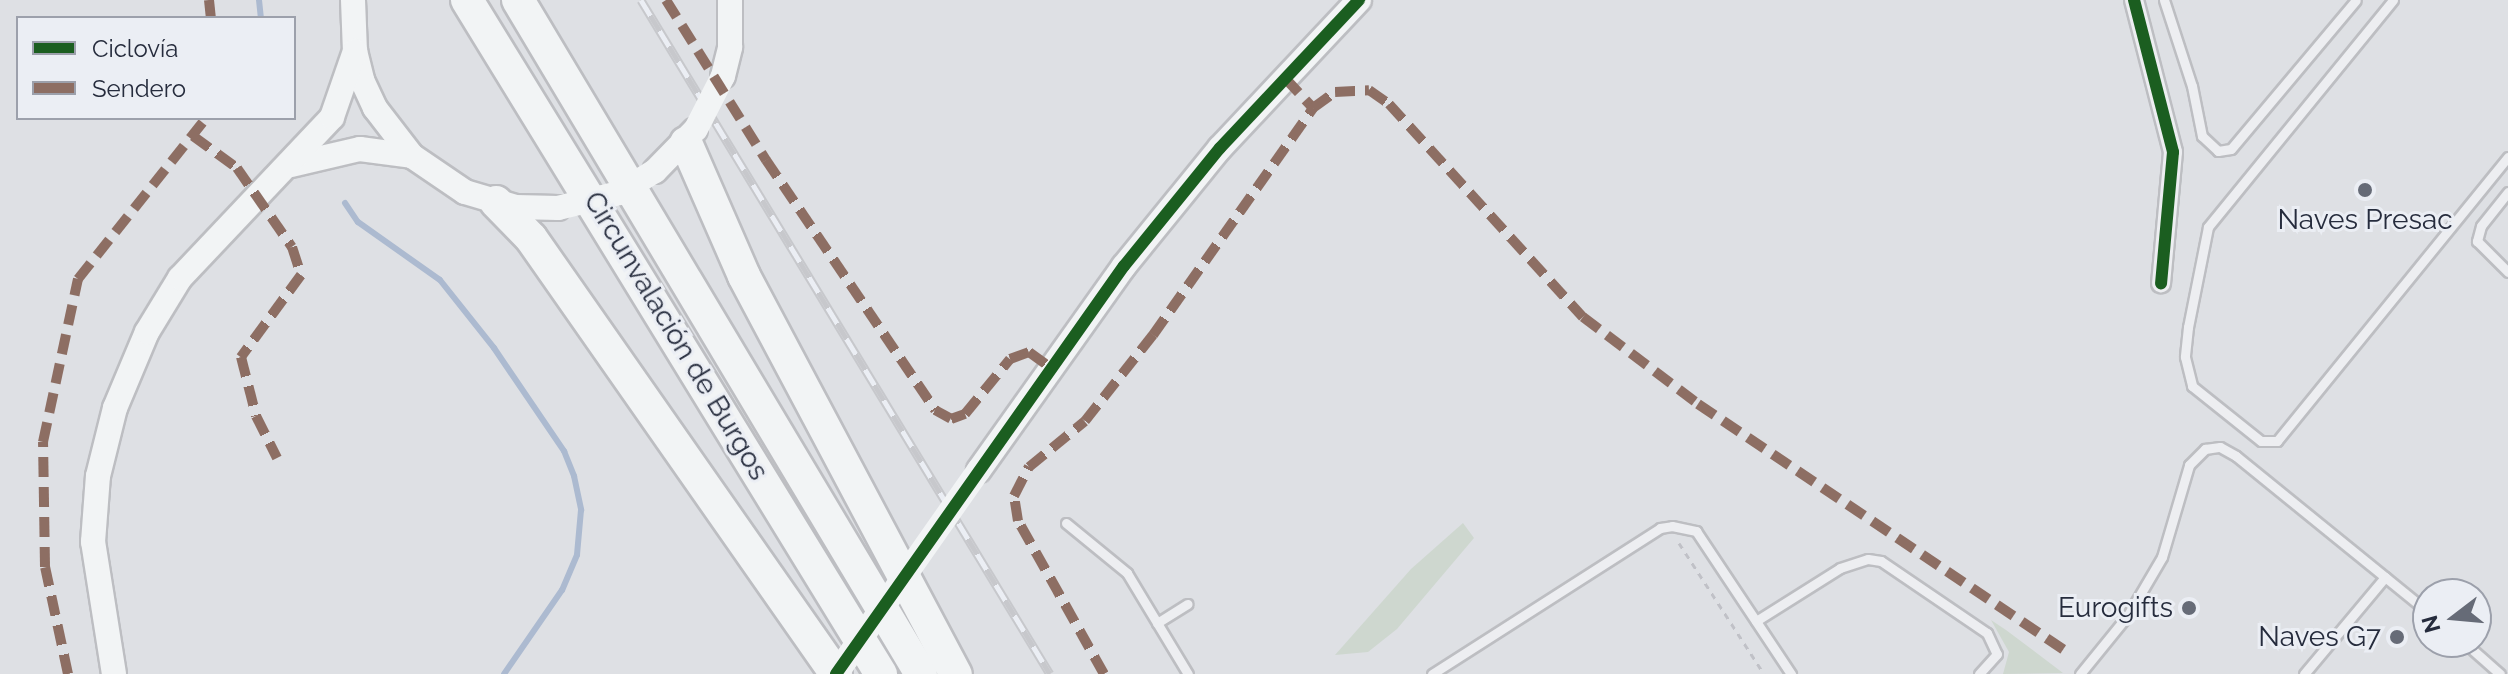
<!DOCTYPE html>
<meta charset="utf-8">
<style>
body{margin:0}
#map{position:relative;width:2508px;height:674px;overflow:hidden;background:#dee0e4;font-family:Raleway,sans-serif}
div>[style]{position:absolute}
[style*='--x']{left:calc(var(--x)*1px);top:calc(var(--y)*1px);width:calc(var(--w)*1px);rotate:calc(var(--a)*1deg)}
.green>*{inset:0;background:#ced7cf}
.stream>*{height:6px;margin:-3px;padding:0 3px;transform-origin:3px;border-radius:3px;background:#acbad0}
.path>*{height:3px;margin-top:-1.5px;transform-origin:0;background:repeating-linear-gradient(90deg,#c0c1c7 0 6px,transparent 0 12px)}
.roads{filter:drop-shadow(2px 0 #bdbec2) drop-shadow(-2px 0 #bdbec2) drop-shadow(0 2px #bdbec2) drop-shadow(0 -2px #bdbec2)}
.lane>*{height:9px;margin:-4.5px;padding:0 4.5px;transform-origin:4.5px;border-radius:4.5px;background:#edeef1}
.street>*{height:18px;margin:-9px;padding:0 9px;transform-origin:9px;border-radius:9px;background:#edeef1}
.secondary>*{height:24px;margin:-12px;padding:0 12px;transform-origin:12px;border-radius:12px;background:#f2f4f5}
.highway>*{height:32px;margin:-16px;padding:0 16px;transform-origin:16px;border-radius:16px;background:#f2f4f5}
.rail>*{height:9px;margin-top:-4.5px;transform-origin:0;background:repeating-linear-gradient(90deg,#ebeef4 0 18px,#c7c8cc 0 36px);box-sizing:border-box;border-block:2px solid #c7c8cc}
.secondary-bridge>*{height:24px;margin:-12px;padding:0 12px;transform-origin:12px;border-radius:12px;background:#f2f4f5}
.quiet>*{height:10px;margin-top:-5px;transform-origin:0;background:repeating-linear-gradient(90deg,#8d6e63 0 20px,transparent 0 30px)}
.cycleway>*{height:12px;margin:-6px;padding:0 6px;transform-origin:6px;border-radius:6px;background:#1b5e20}
.dots>*{width:22px;height:22px;translate:-50% -50%;box-sizing:border-box;border:4px solid #ebeef4;border-radius:50%}
span{translate:-50% -50%;white-space:nowrap;text-align:center;line-height:1.15;-webkit-text-stroke:6px #ebeef4;paint-order:stroke}
.poi-label{font-size:28px;color:#262c3d}
.right{translate:-100% -50%;text-align:right}
.street-label{font-size:28px;color:#262c3d}
.legend{position:absolute;left:16px;top:16px;width:280px;height:104px;box-sizing:border-box;background:#ebeef4;border:2px solid #9ca0ab;margin:0;padding:10px 14px;list-style:none;font-size:24px;color:#262c3d}
.legend li{display:flex;align-items:center;gap:16px;height:40px}
.legend b{width:40px;border:2px solid #9ca0ab}
.north{position:absolute;left:2412px;top:578px;width:80px;height:80px;box-sizing:border-box;background:#ebeef4;border:2px solid #9ca0ab;border-radius:50%;rotate:254deg;font-size:22px;font-weight:700;line-height:32px;text-align:center;color:#262c3d}
.north::after{content:'';display:block;margin:auto;width:28px;height:36px;background:#666b77;clip-path:polygon(50% 0,100% 100%,50% 72%,0 100%)}
</style>
<div id="map">
<div class="green">
<div style="clip-path:polygon(1463px 523px,1474px 538px,1397px 629px,1368px 652px,1335px 655px,1411px 569px)"></div>
<div style="clip-path:polygon(1991px 620px,2006px 630px,2063px 673px,2003px 674px,2009px 652px)"></div>
</div>
<div class="stream">
<div style="--x:259;--y:0;--w:18;--a:84"></div>
<div style="--x:345;--y:203;--w:23;--a:56"></div>
<div style="--x:358;--y:222;--w:100;--a:35.3"></div>
<div style="--x:440;--y:280;--w:87;--a:51.5"></div>
<div style="--x:494;--y:348;--w:125;--a:55.8"></div>
<div style="--x:564;--y:451;--w:27;--a:68"></div>
<div style="--x:574;--y:476;--w:35;--a:78"></div>
<div style="--x:581;--y:510;--w:45;--a:95.1"></div>
<div style="--x:577;--y:555;--w:38;--a:113"></div>
<div style="--x:562;--y:590;--w:102;--a:124.6"></div>
</div>
<div class="path">
<div style="--x:1679;--y:543;--w:156;--a:57"></div>
</div>
<div class="roads">
<div class="lane">
<div style="--x:2164;--y:0;--w:90;--a:72"></div>
<div style="--x:2192;--y:86;--w:51;--a:78.7"></div>
<div style="--x:2202;--y:136;--w:22;--a:43"></div>
<div style="--x:2218;--y:151;--w:13;--a:-9"></div>
<div style="--x:2231;--y:149;--w:194;--a:-50"></div>
<div style="--x:2393;--y:0;--w:293;--a:129.2"></div>
<div style="--x:2208;--y:227;--w:102;--a:101.3"></div>
<div style="--x:2188;--y:327;--w:30;--a:96"></div>
<div style="--x:2185;--y:357;--w:30;--a:76"></div>
<div style="--x:2192;--y:386;--w:88;--a:38.6"></div>
<div style="--x:2261;--y:441;--w:16;--a:0"></div>
<div style="--x:2277;--y:441;--w:366;--a:-50.9"></div>
<div style="--x:2508;--y:192;--w:43;--a:128.5"></div>
<div style="--x:2481;--y:226;--w:16;--a:105"></div>
<div style="--x:2477;--y:241;--w:44;--a:45"></div>
<div style="--x:1066;--y:523;--w:79;--a:39.3"></div>
<div style="--x:1127;--y:573;--w:118;--a:58.9"></div>
<div style="--x:1756;--y:621;--w:99;--a:-32.2"></div>
<div style="--x:1840;--y:568;--w:29;--a:-18"></div>
<div style="--x:1868;--y:559;--w:13;--a:9"></div>
<div style="--x:1881;--y:561;--w:128;--a:34.2"></div>
<div style="--x:1987;--y:633;--w:23;--a:65"></div>
<div style="--x:1997;--y:654;--w:27;--a:132"></div>
<div style="--x:1157;--y:623;--w:36;--a:-32"></div>
<div style="--x:2464;--y:642;--w:48;--a:41.6"></div>
<div style="--x:1432;--y:674;--w:271;--a:-32.6"></div>
<div style="--x:1660;--y:528;--w:12;--a:-9"></div>
<div style="--x:1672;--y:526;--w:25;--a:12"></div>
<div style="--x:1696;--y:531;--w:172;--a:56.4"></div>
<div style="--x:2080;--y:674;--w:76;--a:-50.9"></div>
<div style="--x:2128;--y:615;--w:67;--a:-59.6"></div>
<div style="--x:2162;--y:557;--w:96;--a:-73.6"></div>
<div style="--x:2189;--y:465;--w:23;--a:-45"></div>
<div style="--x:2205;--y:449;--w:15;--a:-8"></div>
<div style="--x:2220;--y:447;--w:18;--a:29"></div>
<div style="--x:2236;--y:456;--w:192;--a:39.1"></div>
<div style="--x:2304;--y:674;--w:126;--a:-50.1"></div>
<div style="--x:2385;--y:577;--w:55;--a:39.1"></div>
</div>
<div class="street">
<div style="--x:2134;--y:0;--w:157;--a:75.6"></div>
<div style="--x:2173;--y:152;--w:132;--a:95.2"></div>
</div>
<div class="secondary">
<div style="--x:353;--y:0;--w:51;--a:87.8"></div>
<div style="--x:355;--y:51;--w:30;--a:76"></div>
<div style="--x:362;--y:80;--w:31;--a:65"></div>
<div style="--x:375;--y:108;--w:61;--a:52.4"></div>
<div style="--x:412;--y:156;--w:64;--a:34.2"></div>
<div style="--x:465;--y:192;--w:53;--a:16.4"></div>
<div style="--x:516;--y:207;--w:42;--a:1.4"></div>
<div style="--x:723;--y:76;--w:30;--a:-76"></div>
<div style="--x:730;--y:47;--w:47;--a:-90"></div>
<div style="--x:291;--y:165;--w:71;--a:-13.1"></div>
<div style="--x:360;--y:149;--w:52;--a:7.7"></div>
<div style="--x:655;--y:171;--w:57;--a:-45.7"></div>
<div style="--x:979;--y:470;--w:250;--a:-54.6"></div>
<div style="--x:1124;--y:266;--w:152;--a:-50.9"></div>
<div style="--x:1220;--y:148;--w:203;--a:-46.8"></div>
<div style="--x:114;--y:674;--w:134;--a:-99"></div>
<div style="--x:93;--y:542;--w:66;--a:-85.7"></div>
<div style="--x:98;--y:476;--w:70;--a:-76"></div>
<div style="--x:115;--y:408;--w:82;--a:-67.2"></div>
<div style="--x:147;--y:332;--w:63;--a:-58.6"></div>
<div style="--x:180;--y:278;--w:221;--a:-46.6"></div>
<div style="--x:332;--y:117;--w:70;--a:-70.8"></div>
</div>
<div class="highway">
<div style="--x:467;--y:0;--w:791;--a:58.44"></div>
<div style="--x:518;--y:0;--w:785;--a:59.12"></div>
<div style="--x:686;--y:143;--w:145;--a:66.4"></div>
<div style="--x:744;--y:276;--w:451;--a:62"></div>
<div style="--x:496;--y:202;--w:50;--a:45.8"></div>
<div style="--x:531;--y:238;--w:532;--a:55.03"></div>
</div>
</div>
<div class="rail">
<div style="--x:641;--y:0;--w:788;--a:58.75"></div>
</div>
<div class="secondary-bridge">
<div style="--x:696;--y:129;--w:59;--a:-63"></div>
<div style="--x:558;--y:208;--w:63;--a:-13.8"></div>
<div style="--x:619;--y:193;--w:42;--a:-31.4"></div>
<div style="--x:836;--y:674;--w:249;--a:-55"></div>
</div>
<div class="quiet">
<div style="--x:209;--y:0;--w:18;--a:84"></div>
<div style="--x:666;--y:0;--w:189;--a:58"></div>
<div style="--x:766;--y:160;--w:302;--a:55.9"></div>
<div style="--x:935;--y:410;--w:18;--a:29"></div>
<div style="--x:951;--y:419;--w:15;--a:-20"></div>
<div style="--x:965;--y:414;--w:71;--a:-50.7"></div>
<div style="--x:1010;--y:359;--w:20;--a:-20"></div>
<div style="--x:1029;--y:352;--w:26;--a:36"></div>
<div style="--x:1285;--y:78;--w:41;--a:47"></div>
<div style="--x:193;--y:136;--w:54;--a:36"></div>
<div style="--x:237;--y:168;--w:96;--a:55.2"></div>
<div style="--x:292;--y:247;--w:29;--a:72"></div>
<div style="--x:301;--y:275;--w:102;--a:126.2"></div>
<div style="--x:241;--y:357;--w:61;--a:75.7"></div>
<div style="--x:256;--y:416;--w:47;--a:63.4"></div>
<div style="--x:68;--y:674;--w:109;--a:-102.1"></div>
<div style="--x:45;--y:567;--w:125;--a:-90.9"></div>
<div style="--x:43;--y:442;--w:167;--a:-77.9"></div>
<div style="--x:78;--y:279;--w:206;--a:-51.5"></div>
<div style="--x:1104;--y:674;--w:176;--a:-119.3"></div>
<div style="--x:1018;--y:521;--w:25;--a:-99"></div>
<div style="--x:1014;--y:496;--w:33;--a:-63"></div>
<div style="--x:1029;--y:467;--w:72;--a:-39.4"></div>
<div style="--x:1085;--y:421;--w:110;--a:-51.7"></div>
<div style="--x:1153;--y:335;--w:278;--a:-54.8"></div>
<div style="--x:1313;--y:108;--w:27;--a:-36"></div>
<div style="--x:1335;--y:92;--w:34;--a:-3"></div>
<div style="--x:1369;--y:90;--w:24;--a:35"></div>
<div style="--x:1389;--y:104;--w:288;--a:47.7"></div>
<div style="--x:1583;--y:317;--w:144;--a:37.1"></div>
<div style="--x:1698;--y:404;--w:442;--a:33.9"></div>
</div>
<div class="cycleway">
<div style="--x:2134;--y:0;--w:157;--a:75.6"></div>
<div style="--x:2173;--y:152;--w:132;--a:95.2"></div>
<div style="--x:836;--y:674;--w:499;--a:-54.8"></div>
<div style="--x:1124;--y:266;--w:152;--a:-50.9"></div>
<div style="--x:1220;--y:148;--w:203;--a:-46.8"></div>
</div>
<div class="dots">
<div style="left:2365px;top:190px;background:#666b77"></div>
<div style="left:2189px;top:608px;background:#666b77"></div>
<div style="left:2397px;top:637px;background:#666b77"></div>
</div>
<div class="poi-label">
<span style="left:2365px;top:220px">Naves Presac</span>
<span class="right" style="left:2173px;top:608px">Eurogifts</span>
<span class="right" style="left:2381px;top:637px">Naves G7</span>
</div>
<div class="street-label">
<span style="left:676px;top:336px;rotate:59deg">Circunvalación de Burgos</span>
</div>
<ul class="legend">
<li><b style="height:10px;background:#1b5e20"></b>Ciclovía</li>
<li><b style="height:10px;background:#8d6e63"></b>Sendero</li>
</ul>
<div class="north">N</div>
</div>
